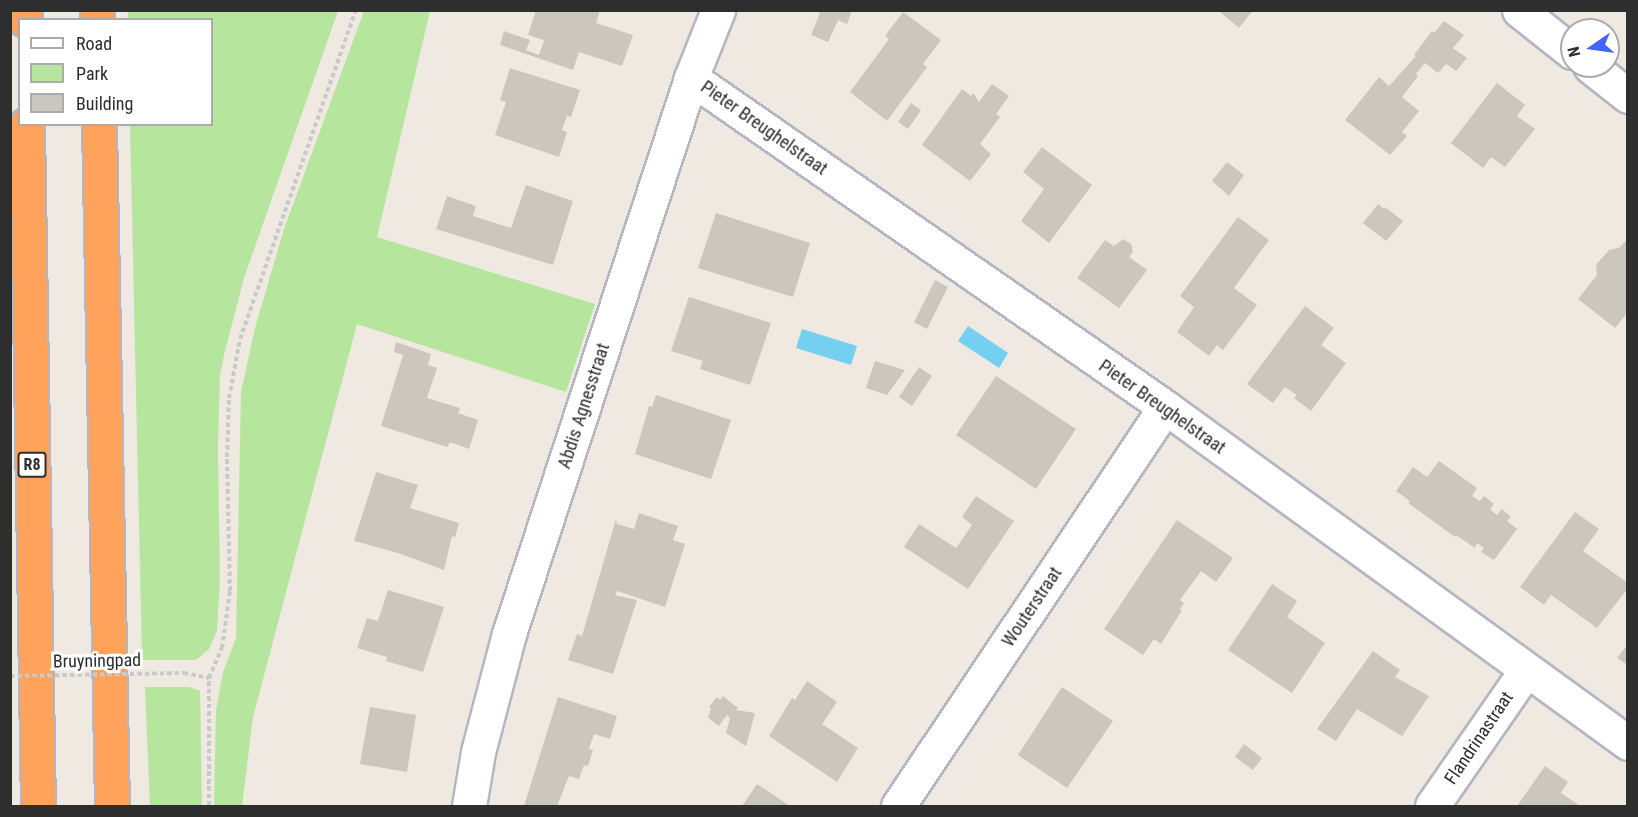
<!DOCTYPE html>
<style>
body{margin:0}
#map{position:relative;width:1638px;height:817px;overflow:hidden;background:#efe9e1;font-family:"Roboto Condensed",sans-serif}
div>[style]{position:absolute}
[style*='--x']{left:calc(var(--x)*1px);top:calc(var(--y)*1px);width:calc(var(--w)*1px);rotate:calc(var(--a)*1deg)}
.green>*{inset:0;background:#b6e59e}
.water>*{inset:0;background:#75cff0}
.building>*{inset:0;background:#cbc7bf}
.path>*{height:4px;margin-top:-2px;transform-origin:0;background:repeating-linear-gradient(90deg,#c9c9c9 0 4.5px,transparent 0 7.5px)}
.roads{filter:drop-shadow(2px 0 #b4b7c1) drop-shadow(-2px 0 #b4b7c1) drop-shadow(0 2px #b4b7c1) drop-shadow(0 -2px #b4b7c1)}
.street>*{height:33px;margin:-16.5px;padding:0 16.5px;transform-origin:16.5px;border-radius:16.5px;background:#fff}
.highway>*{height:33px;margin:-16.5px;padding:0 16.5px;transform-origin:16.5px;border-radius:16.5px;background:#ffa35c}
.path-bridge>*{height:4px;margin-top:-2px;transform-origin:0;background:repeating-linear-gradient(90deg,#c9c9c9 0 4.5px,transparent 0 7.5px)}
span{translate:-50% -50%;white-space:nowrap;text-align:center;line-height:1.15;-webkit-text-stroke:6px #fff;paint-order:stroke}
.shield-label span{padding:2px 4px;background:#fff;border:2px solid;border-radius:4px;-webkit-text-stroke-width:0}
.shield-label{font-size:16px;color:#2e2e2e;font-weight:700}
.street-label{font-size:18px;color:#2e2e2e}
.frame{position:absolute;inset:0;border:12px solid #2e2e2e;pointer-events:none}
.legend{position:absolute;left:18px;top:18px;width:195px;height:108px;box-sizing:border-box;background:#fff;border:2px solid #ababab;margin:0;padding:8px 10px;list-style:none;font-size:18px;color:#2e2e2e}
.legend li{display:flex;align-items:center;gap:12px;height:30px}
.legend b{width:30px;border:2px solid #ababab}
.north{position:absolute;left:1560px;top:18px;width:60px;height:60px;box-sizing:border-box;background:#fff;border:2px solid #ababab;border-radius:50%;rotate:257deg;font-size:16px;font-weight:700;line-height:24px;text-align:center;color:#2e2e2e}
.north::after{content:'';display:block;margin:auto;width:21px;height:27px;background:#4264fb;clip-path:polygon(50% 0,100% 100%,50% 72%,0 100%)}
</style>
<div id="map">
<div class="green">
<div style="clip-path:polygon(128px 11px,338px 11px,244px 278px,224px 355px,220px 376px,218px 449px,220px 580px,217px 631px,209px 649px,196px 660px,142px 660px,130px 125px,212px 124px,212px 20px,128px 19px)"></div>
<div style="clip-path:polygon(364px 11px,430px 11px,377px 237px,595px 304px,566px 392px,357px 324px,253px 717px,242px 806px,214px 806px,216px 710px,223px 672px,236px 638px,241px 392px,255px 328px,284px 229px)"></div>
<div style="clip-path:polygon(145px 687px,189px 687px,200px 691px,202px 806px,150px 806px)"></div>
</div>
<div class="water">
<div style="clip-path:polygon(968px 326px,1008px 353px,999px 368px,958px 341px)"></div>
<div style="clip-path:polygon(802px 329px,857px 346px,851px 365px,796px 348px)"></div>
</div>
<div class="building">
<div style="clip-path:polygon(536px 10px,600px 10px,596px 23px,633px 35px,622px 66px,579px 52px,573px 70px,500px 45px,504px 31px,530px 40px,526px 50px,539px 55px,544px 40px,528px 35px)"></div>
<div style="clip-path:polygon(814px 10px,852px 10px,847px 24px,838px 20px,828px 42px,811px 35px,820px 13px)"></div>
<div style="clip-path:polygon(1218px 10px,1253px 10px,1239px 28px)"></div>
<div style="clip-path:polygon(903px 12px,941px 40px,923px 64px,927px 67px,887px 121px,850px 92px,889px 39px,885px 36px)"></div>
<div style="clip-path:polygon(1444px 21px,1464px 35px,1453px 48px,1467px 58px,1456px 71px,1446px 64px,1438px 73px,1425px 63px,1416px 74px,1418px 76px,1402px 97px,1419px 111px,1402px 132px,1407px 136px,1390px 155px,1345px 120px,1379px 77px,1389px 86px,1416px 56px,1414px 55px,1432px 31px,1434px 33px)"></div>
<div style="clip-path:polygon(510px 68px,580px 90px,571px 117px,567px 116px,562px 130px,567px 132px,559px 157px,495px 135px,506px 102px,500px 100px)"></div>
<div style="clip-path:polygon(1497px 83px,1525px 105px,1517px 116px,1535px 129px,1505px 167px,1491px 157px,1483px 168px,1451px 143px)"></div>
<div style="clip-path:polygon(992px 84px,1009px 96px,996px 114px,1000px 117px,980px 144px,991px 154px,970px 181px,922px 145px,962px 89px,971px 96px,973px 93px,979px 102px)"></div>
<div style="clip-path:polygon(911px 103px,921px 110px,908px 129px,898px 122px)"></div>
<div style="clip-path:polygon(1042px 147px,1092px 185px,1049px 243px,1021px 221px,1044px 189px,1023px 172px)"></div>
<div style="clip-path:polygon(1227px 162px,1244px 175px,1229px 196px,1212px 181px)"></div>
<div style="clip-path:polygon(526px 185px,573px 201px,553px 265px,436px 229px,447px 196px,476px 206px,473px 216px,511px 228px)"></div>
<div style="clip-path:polygon(1378px 204px,1384px 209px,1385px 207px,1403px 221px,1386px 241px,1363px 223px)"></div>
<div style="clip-path:polygon(716px 213px,810px 243px,793px 297px,698px 268px)"></div>
<div style="clip-path:polygon(1238px 217px,1269px 240px,1234px 288px,1257px 305px,1223px 350px,1217px 345px,1209px 356px,1177px 332px,1194px 307px,1180px 296px)"></div>
<div style="clip-path:polygon(1628px 238px,1628px 312px,1615px 328px,1578px 299px,1597px 275px,1596px 265px,1609px 250px,1619px 248px)"></div>
<div style="clip-path:polygon(1123px 239px,1131px 244px,1133px 251px,1129px 257px,1147px 270px,1119px 308px,1077px 278px,1105px 240px,1114px 246px)"></div>
<div style="clip-path:polygon(935px 280px,948px 287px,927px 329px,914px 322px)"></div>
<div style="clip-path:polygon(689px 297px,771px 323px,750px 385px,700px 369px,703px 361px,671px 351px)"></div>
<div style="clip-path:polygon(1305px 306px,1334px 328px,1321px 345px,1346px 363px,1311px 411px,1294px 398px,1297px 395px,1285px 387px,1273px 403px,1247px 384px)"></div>
<div style="clip-path:polygon(396px 342px,431px 354px,428px 365px,437px 368px,427px 398px,460px 408px,458px 413px,478px 420px,469px 449px,450px 442px,447px 447px,381px 426px,403px 355px,394px 352px)"></div>
<div style="clip-path:polygon(875px 361px,905px 370px,887px 395px,866px 388px)"></div>
<div style="clip-path:polygon(919px 367px,932px 376px,912px 406px,899px 397px)"></div>
<div style="clip-path:polygon(996px 376px,1076px 429px,1036px 489px,956px 435px)"></div>
<div style="clip-path:polygon(656px 395px,731px 420px,711px 479px,635px 454px,649px 406px,652px 407px)"></div>
<div style="clip-path:polygon(1439px 461px,1477px 488px,1472px 496px,1480px 501px,1484px 496px,1494px 504px,1490px 509px,1497px 515px,1502px 509px,1511px 517px,1507px 521px,1517px 529px,1494px 560px,1481px 552px,1484px 548px,1477px 543px,1475px 548px,1456px 535px,1455px 537px,1408px 503px,1410px 501px,1396px 491px,1413px 467px,1427px 477px)"></div>
<div style="clip-path:polygon(376px 472px,418px 485px,410px 508px,459px 523px,455px 537px,452px 536px,444px 570px,398px 553px,354px 541px)"></div>
<div style="clip-path:polygon(976px 496px,1014px 521px,968px 589px,904px 547px,919px 524px,956px 548px,972px 525px,962px 517px)"></div>
<div style="clip-path:polygon(1575px 512px,1599px 529px,1583px 551px,1628px 583px,1628px 588px,1597px 628px,1551px 595px,1544px 605px,1520px 587px)"></div>
<div style="clip-path:polygon(639px 513px,678px 526px,673px 540px,685px 544px,665px 607px,617px 591px,615px 595px,637px 600px,613px 674px,568px 660px,577px 634px,582px 636px,616px 519px,617px 524px,634px 529px)"></div>
<div style="clip-path:polygon(1177px 520px,1233px 558px,1216px 582px,1201px 571px,1180px 600px,1184px 603px,1180px 609px,1182px 610px,1161px 644px,1154px 639px,1143px 655px,1104px 629px)"></div>
<div style="clip-path:polygon(1272px 584px,1297px 601px,1287px 617px,1325px 643px,1292px 693px,1228px 650px)"></div>
<div style="clip-path:polygon(388px 590px,444px 607px,423px 672px,386px 661px,387px 657px,357px 648px,367px 618px,378px 621px)"></div>
<div style="clip-path:polygon(1628px 644px,1628px 665px,1617px 658px)"></div>
<div style="clip-path:polygon(1373px 651px,1400px 670px,1395px 677px,1429px 696px,1402px 736px,1357px 709px,1336px 741px,1317px 729px)"></div>
<div style="clip-path:polygon(807px 681px,837px 702px,822px 724px,858px 748px,837px 782px,769px 736px,792px 698px,795px 700px)"></div>
<div style="clip-path:polygon(1062px 687px,1113px 721px,1067px 788px,1018px 755px)"></div>
<div style="clip-path:polygon(723px 696px,738px 708px,736px 710px,755px 713px,746px 746px,726px 733px,730px 718px,727px 715px,719px 726px,708px 718px,711px 709px,709px 707px,717px 697px,720px 700px)"></div>
<div style="clip-path:polygon(558px 697px,617px 716px,610px 739px,594px 734px,589px 749px,593px 750px,588px 766px,584px 765px,579px 779px,569px 776px,557px 806px,524px 806px)"></div>
<div style="clip-path:polygon(370px 707px,416px 715px,407px 772px,360px 764px)"></div>
<div style="clip-path:polygon(1244px 744px,1262px 758px,1253px 770px,1235px 757px)"></div>
<div style="clip-path:polygon(1545px 766px,1568px 782px,1561px 793px,1580px 806px,1517px 806px)"></div>
<div style="clip-path:polygon(757px 784px,790px 806px,742px 806px)"></div>
</div>
<div class="path">
<div style="--x:184;--y:673;--w:25;--a:11"></div>
<div style="--x:209;--y:806;--w:128;--a:-90"></div>
<div style="--x:209;--y:678;--w:33;--a:-67"></div>
<div style="--x:222;--y:648;--w:58;--a:-82"></div>
<div style="--x:230;--y:591;--w:134;--a:-91.3"></div>
<div style="--x:227;--y:457;--w:59;--a:-88.1"></div>
<div style="--x:229;--y:398;--w:60;--a:-79.4"></div>
<div style="--x:240;--y:339;--w:349;--a:-70.6"></div>
</div>
<div class="roads">
<div class="street">
<div style="--x:1519;--y:10;--w:68;--a:38.4"></div>
<div style="--x:1590;--y:66;--w:48;--a:38.3"></div>
<div style="--x:691;--y:78;--w:577;--a:34.76"></div>
<div style="--x:1165;--y:407;--w:572;--a:35.97"></div>
<div style="--x:469;--y:806;--w:55;--a:-80.5"></div>
<div style="--x:478;--y:752;--w:122;--a:-75.3"></div>
<div style="--x:509;--y:634;--w:585;--a:-71.87"></div>
<div style="--x:691;--y:78;--w:73;--a:-68.3"></div>
<div style="--x:898;--y:806;--w:480;--a:-56.2"></div>
<div style="--x:1432;--y:806;--w:165;--a:-55.3"></div>
</div>
<div class="highway">
<div style="--x:25;--y:10;--w:10;--a:90"></div>
<div style="--x:97;--y:10;--w:10;--a:90"></div>
<div style="--x:27;--y:124;--w:682;--a:89.08"></div>
<div style="--x:99;--y:124;--w:682;--a:88.91"></div>
</div>
</div>
<div class="path-bridge">
<div style="--x:10;--y:676;--w:174;--a:-1"></div>
</div>
<div class="shield-label">
<span style="left:32px;top:465px">R8</span>
</div>
<div class="street-label">
<span style="left:764px;top:128px;rotate:35deg">Pieter Breughelstraat</span>
<span style="left:584px;top:406px;rotate:-72deg">Abdis Agnesstraat</span>
<span style="left:1162px;top:407px;rotate:35deg">Pieter Breughelstraat</span>
<span style="left:1032px;top:607px;rotate:-56deg">Wouterstraat</span>
<span style="left:97px;top:661px;rotate:-1deg">Bruyningpad</span>
<span style="left:1479px;top:738px;rotate:-56deg">Flandrinastraat</span>
</div>
<div class="frame"></div>
<ul class="legend">
<li><b style="height:8px;background:#fff"></b>Road</li>
<li><b style="height:16px;background:#b6e59e"></b>Park</li>
<li><b style="height:16px;background:#cbc7bf"></b>Building</li>
</ul>
<div class="north">N</div>
</div>
